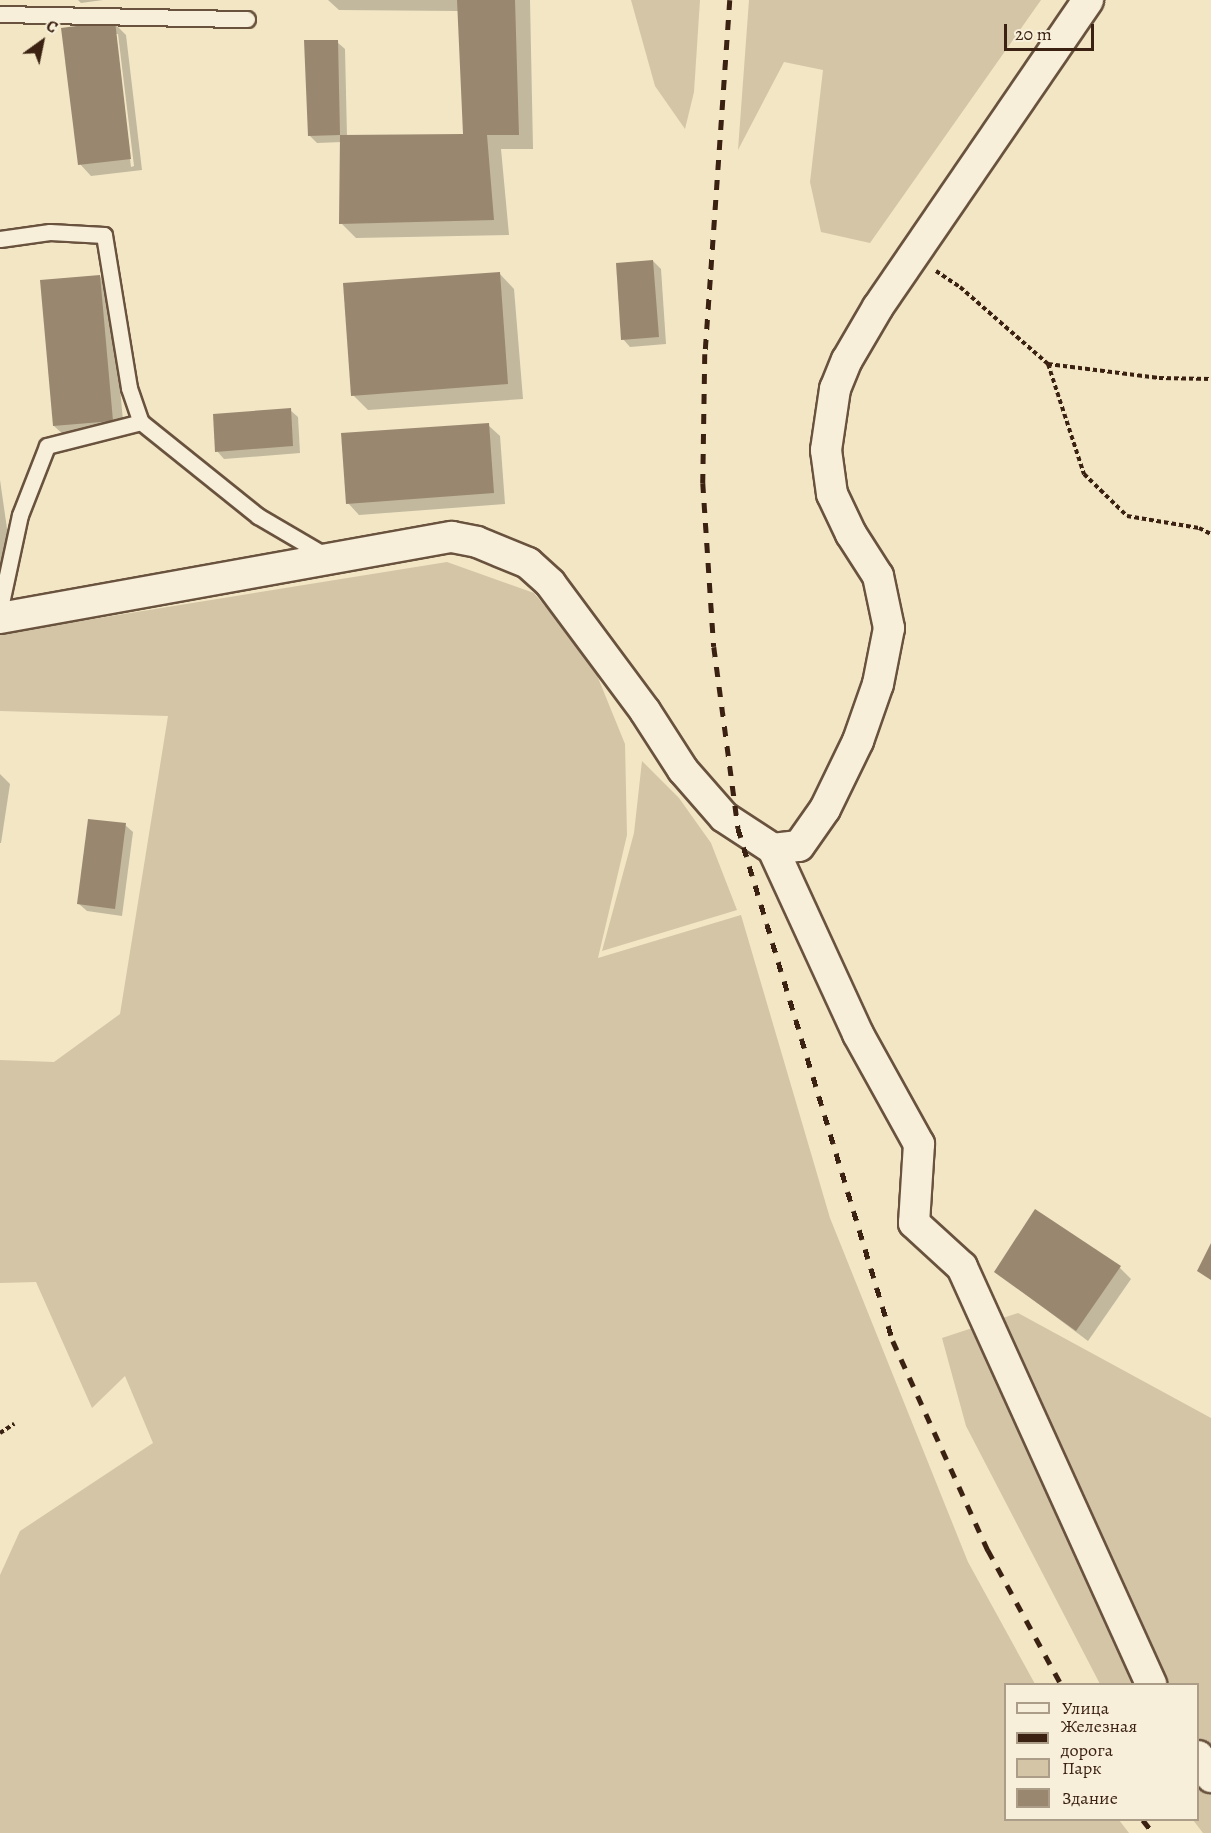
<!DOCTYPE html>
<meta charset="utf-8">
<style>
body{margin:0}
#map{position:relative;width:1211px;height:1833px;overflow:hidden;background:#f2e6c5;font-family:Alegreya,serif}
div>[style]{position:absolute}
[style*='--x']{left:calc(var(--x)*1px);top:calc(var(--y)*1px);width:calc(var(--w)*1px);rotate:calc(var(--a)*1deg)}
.green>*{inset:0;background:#d3c5a6}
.shadow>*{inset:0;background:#0003}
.building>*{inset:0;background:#9a876f}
.path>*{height:4px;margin-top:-2px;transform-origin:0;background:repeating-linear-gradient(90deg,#3b2111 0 4.5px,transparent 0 7.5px)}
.roads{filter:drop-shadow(2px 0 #69523e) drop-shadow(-2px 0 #69523e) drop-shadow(0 2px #69523e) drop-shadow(0 -2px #69523e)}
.lane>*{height:15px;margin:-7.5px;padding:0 7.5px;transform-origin:7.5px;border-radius:7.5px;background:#f7efd9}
.street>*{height:30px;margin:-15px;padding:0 15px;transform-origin:15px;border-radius:15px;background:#f7efd9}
.rail>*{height:4.5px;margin-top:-2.25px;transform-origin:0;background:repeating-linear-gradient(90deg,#3b2111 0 10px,transparent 0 20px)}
span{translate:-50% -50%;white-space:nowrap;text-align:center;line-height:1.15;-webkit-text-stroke:4.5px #f7efd9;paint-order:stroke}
.legend{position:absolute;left:1004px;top:1683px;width:195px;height:138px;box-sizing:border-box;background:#f7efd9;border:2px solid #ac9d89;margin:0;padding:8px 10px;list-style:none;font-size:18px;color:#3b2111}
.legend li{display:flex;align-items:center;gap:12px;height:30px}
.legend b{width:30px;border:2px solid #ac9d89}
.north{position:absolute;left:12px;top:12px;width:60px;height:60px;-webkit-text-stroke:4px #f7efd9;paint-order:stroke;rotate:33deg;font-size:16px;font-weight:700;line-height:24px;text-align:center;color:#3b2111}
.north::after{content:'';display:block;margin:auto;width:21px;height:27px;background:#3b2111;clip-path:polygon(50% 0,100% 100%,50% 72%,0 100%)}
.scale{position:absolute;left:1004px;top:24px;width:90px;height:27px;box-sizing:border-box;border:3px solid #3b2111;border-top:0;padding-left:8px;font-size:18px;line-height:21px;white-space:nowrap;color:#3b2111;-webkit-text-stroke:4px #f7efd9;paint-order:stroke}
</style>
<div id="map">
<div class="green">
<div style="clip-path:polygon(631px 0,700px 0,694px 92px,685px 129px,655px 86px)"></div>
<div style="clip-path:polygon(749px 0,1041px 0,870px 243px,821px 232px,810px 182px,823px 70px,784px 62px,738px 150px)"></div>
<div style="clip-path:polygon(447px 562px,534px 593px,592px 663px,625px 744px,627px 835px,598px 958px,741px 915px,830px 1218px,968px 1562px,1035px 1684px,1006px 1684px,1006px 1820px,1119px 1820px,1129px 1833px,0 1833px,0 1575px,20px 1531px,153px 1443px,125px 1376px,92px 1408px,36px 1282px,0 1283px,0 1060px,54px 1062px,120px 1014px,168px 716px,0 711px,0 634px)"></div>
<div style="clip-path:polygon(642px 761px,679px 798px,711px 843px,737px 910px,602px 951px,634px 833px)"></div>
<div style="clip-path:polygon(1018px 1313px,1211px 1418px,1211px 1833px,1203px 1833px,1193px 1820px,1198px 1820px,1198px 1684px,1100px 1684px,966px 1426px,942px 1338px)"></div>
</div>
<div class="shadow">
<div style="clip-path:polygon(78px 0,103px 0,81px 3px)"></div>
<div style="clip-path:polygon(328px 0,530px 0,533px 149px,501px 149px,509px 235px,356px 238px,341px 223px,342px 142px,317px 143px,309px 135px,337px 42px,345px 49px,347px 137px,464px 136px,459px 11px,339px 10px)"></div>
<div style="clip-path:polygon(evenodd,114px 23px,126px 35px,142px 170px,91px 176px,80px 164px,114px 23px,115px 34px,118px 34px,134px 166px,131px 167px,115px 34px)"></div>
<div style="clip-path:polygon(653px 261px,661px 269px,666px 344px,630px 347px,623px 339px)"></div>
<div style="clip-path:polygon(499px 273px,514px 289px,523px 399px,368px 410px,353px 395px)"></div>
<div style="clip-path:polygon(100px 277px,111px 288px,124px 432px,66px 437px,54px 426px)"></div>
<div style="clip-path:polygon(290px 410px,298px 417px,300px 453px,224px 459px,217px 451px)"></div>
<div style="clip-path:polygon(488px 425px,500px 436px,505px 504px,359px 515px,348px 503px)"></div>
<div style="clip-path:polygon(0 480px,14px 577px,0 579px)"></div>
<div style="clip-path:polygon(0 774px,10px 784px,1px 843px,0 843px)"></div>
<div style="clip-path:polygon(125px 825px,133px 832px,122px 916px,87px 911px,79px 904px)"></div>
<div style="clip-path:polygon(1120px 1268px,1131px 1279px,1088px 1341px,996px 1272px)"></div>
</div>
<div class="building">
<div style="clip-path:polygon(457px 0,515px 0,519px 135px,487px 135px,494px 220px,339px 224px,340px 135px,463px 134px)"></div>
<div style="clip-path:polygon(115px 21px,131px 159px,78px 165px,61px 28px)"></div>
<div style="clip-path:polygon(304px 40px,338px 40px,340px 135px,308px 136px)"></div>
<div style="clip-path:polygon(653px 260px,659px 337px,621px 340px,616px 263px)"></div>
<div style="clip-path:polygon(500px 272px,508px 384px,351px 396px,343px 283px)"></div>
<div style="clip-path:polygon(100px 275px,113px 421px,53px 426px,40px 280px)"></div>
<div style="clip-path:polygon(291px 408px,293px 446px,215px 452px,213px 414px)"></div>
<div style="clip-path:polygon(489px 423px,494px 493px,346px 504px,341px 433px)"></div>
<div style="clip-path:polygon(88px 819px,126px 823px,115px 909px,77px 904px)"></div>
<div style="clip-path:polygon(1035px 1209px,1121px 1266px,1076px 1331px,994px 1272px)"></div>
<div style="clip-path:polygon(1211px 1243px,1211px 1280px,1197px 1271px)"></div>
</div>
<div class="path">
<div style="--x:936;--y:271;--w:29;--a:34"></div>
<div style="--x:960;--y:287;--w:117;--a:41.2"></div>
<div style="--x:1048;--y:364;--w:112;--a:7.2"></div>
<div style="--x:1159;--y:378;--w:52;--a:1.1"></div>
<div style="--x:1048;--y:364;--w:116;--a:71.9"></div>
<div style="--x:1084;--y:474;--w:60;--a:44.3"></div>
<div style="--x:1127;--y:516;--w:73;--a:9.5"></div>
<div style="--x:1199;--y:528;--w:13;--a:27"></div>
<div style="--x:0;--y:1433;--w:17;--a:-33"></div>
</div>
<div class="roads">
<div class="lane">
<div style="--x:0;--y:14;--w:247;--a:1.2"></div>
<div style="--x:0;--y:239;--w:50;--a:-8"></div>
<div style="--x:50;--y:232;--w:54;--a:3.2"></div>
<div style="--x:104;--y:235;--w:155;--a:80.7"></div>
<div style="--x:129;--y:388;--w:36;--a:71"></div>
<div style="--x:141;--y:422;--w:150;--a:38.8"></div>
<div style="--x:258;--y:516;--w:81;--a:30.4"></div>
<div style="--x:0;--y:608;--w:95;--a:-77.9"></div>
<div style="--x:20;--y:515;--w:74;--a:-68.6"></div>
<div style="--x:47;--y:446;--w:97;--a:-14.3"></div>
</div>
<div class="street">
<div style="--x:0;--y:618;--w:459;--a:-10.2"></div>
<div style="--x:452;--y:537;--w:25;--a:11"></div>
<div style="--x:477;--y:542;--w:55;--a:22.4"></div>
<div style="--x:528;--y:563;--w:30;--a:42"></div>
<div style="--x:550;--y:583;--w:159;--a:53.4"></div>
<div style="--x:645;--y:711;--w:70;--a:57.2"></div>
<div style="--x:683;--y:770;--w:62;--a:48.9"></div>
<div style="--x:724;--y:817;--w:59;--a:33.1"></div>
<div style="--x:773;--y:849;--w:26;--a:-7"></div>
<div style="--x:799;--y:846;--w:45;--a:-54.9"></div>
<div style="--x:825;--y:809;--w:76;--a:-64.1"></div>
<div style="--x:858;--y:741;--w:60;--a:-70.7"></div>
<div style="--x:878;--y:684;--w:57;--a:-78.9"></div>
<div style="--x:889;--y:628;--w:53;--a:-101.9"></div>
<div style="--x:878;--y:576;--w:50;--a:-122.7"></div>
<div style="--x:851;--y:534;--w:44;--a:-115.4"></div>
<div style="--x:832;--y:494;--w:44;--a:-97.8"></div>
<div style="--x:826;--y:450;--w:62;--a:-81.6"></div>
<div style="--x:835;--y:389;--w:31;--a:-68"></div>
<div style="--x:847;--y:360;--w:61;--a:-59.7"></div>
<div style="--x:878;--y:307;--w:372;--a:-55.6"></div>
<div style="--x:773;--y:849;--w:204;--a:65.3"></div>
<div style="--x:858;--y:1034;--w:126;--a:61"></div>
<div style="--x:919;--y:1144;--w:79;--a:93.6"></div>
<div style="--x:914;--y:1223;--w:65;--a:42.5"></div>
<div style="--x:962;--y:1267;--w:458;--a:65.6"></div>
<div style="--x:1198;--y:1756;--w:25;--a:58"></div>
</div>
</div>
<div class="rail">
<div style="--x:730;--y:0;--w:355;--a:94"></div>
<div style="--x:705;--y:354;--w:129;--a:90.9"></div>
<div style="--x:703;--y:483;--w:164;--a:86.2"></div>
<div style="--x:714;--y:647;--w:183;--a:82.4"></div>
<div style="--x:738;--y:828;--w:536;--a:73.19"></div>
<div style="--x:893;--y:1341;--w:230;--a:65.6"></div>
<div style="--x:988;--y:1550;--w:153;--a:61.4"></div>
<div style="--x:1143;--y:1820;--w:16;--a:52"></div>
</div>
<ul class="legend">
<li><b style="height:8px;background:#f7efd9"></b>Улица</li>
<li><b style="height:8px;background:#3b2111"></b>Железная дорога</li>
<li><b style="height:16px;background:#d3c5a6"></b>Парк</li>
<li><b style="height:16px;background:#9a876f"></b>Здание</li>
</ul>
<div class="north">С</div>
<div class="scale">20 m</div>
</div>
